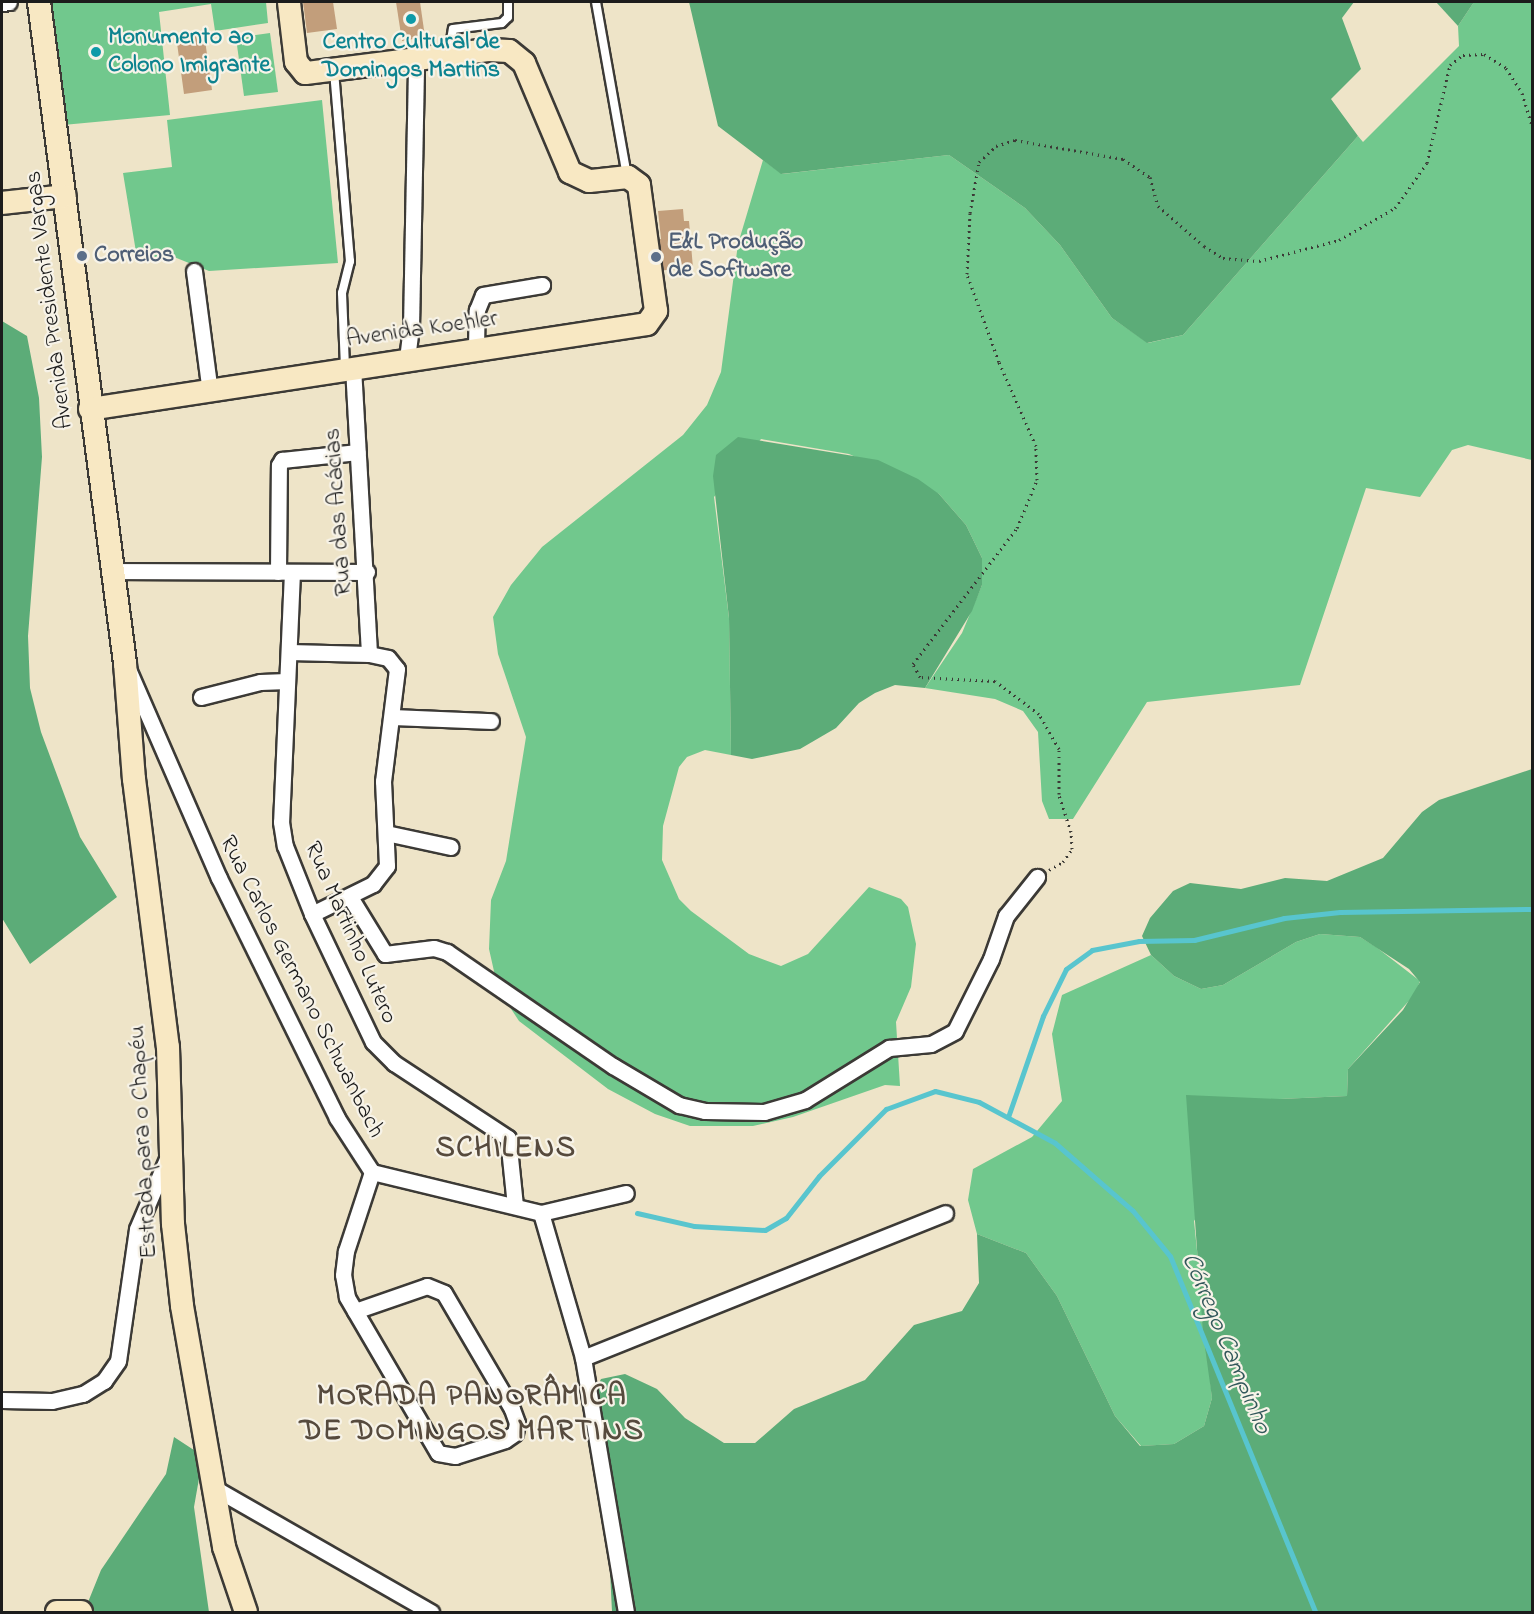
<!DOCTYPE html>
<meta charset="utf-8">
<style>
body{margin:0}
#map{position:relative;width:1534px;height:1614px;overflow:hidden;background:#eee4c8;font-family:"Indie Flower",sans-serif}
div>[style]{position:absolute}
[style*='--x']{left:calc(var(--x)*1px);top:calc(var(--y)*1px);width:calc(var(--w)*1px);rotate:calc(var(--a)*1deg)}
.green>*{inset:0;background:#71c88d}
.forest>*{inset:0;background:#5cac78}
.stream>*{height:5px;margin:-2.5px;padding:0 2.5px;transform-origin:2.5px;border-radius:2.5px;background:#58c5ce}
.building>*{inset:0;background:#c29e7b}
.path>*{height:3px;margin-top:-1.5px;transform-origin:0;background:repeating-linear-gradient(90deg,#3c3a36 0 1.5px,transparent 0 6px)}
.roads{filter:drop-shadow(2px 0 #3c3a36) drop-shadow(-2px 0 #3c3a36) drop-shadow(0 2px #3c3a36) drop-shadow(0 -2px #3c3a36)}
.lane>*{height:8px;margin:-4px;padding:0 4px;transform-origin:4px;border-radius:4px;background:#fff}
.street>*{height:15px;margin:-7.5px;padding:0 7.5px;transform-origin:7.5px;border-radius:7.5px;background:#fff}
.secondary>*{height:22px;margin:-11px;padding:0 11px;transform-origin:11px;border-radius:11px;background:#f8e8c3}
.dots>*{width:16px;height:16px;translate:-50% -50%;box-sizing:border-box;border:3px solid #f7f3e8;border-radius:50%}
span{translate:-50% -50%;white-space:nowrap;text-align:center;line-height:1.15;-webkit-text-stroke:4.5px #f7f3e8;paint-order:stroke}
.culture-label{font-size:24px;color:#0d838f;font-weight:700}
.left{translate:0 -50%;text-align:left}
.service-label{font-size:24px;color:#4e5e75;font-weight:700}
.street-label{font-size:24px;color:#1c1c1c}
.water-label{font-size:26px;color:#31575a;font-style:italic}
.district-label{font-size:30px;color:#564a3d;font-weight:700;letter-spacing:1.5px}
.frame{position:absolute;inset:0;border:3px solid #1c1c1c;pointer-events:none}
</style>
<div id="map">
<div class="green">
<div style="clip-path:polygon(49px 2px,266px 2px,268px 23px,215px 31px,211px 4px,159px 12px,170px 115px,63px 125px)"></div>
<div style="clip-path:polygon(1474px 2px,1532px 2px,1532px 460px,1468px 445px,1452px 450px,1420px 497px,1366px 488px,1300px 685px,1147px 702px,1073px 819px,1049px 819px,1042px 801px,1038px 732px,1023px 711px,995px 699px,925px 688px,962px 633px,982px 585px,982px 558px,966px 525px,939px 494px,849px 454px,761px 439px,714px 497px,729px 618px,731px 755px,705px 750px,687px 757px,679px 767px,663px 826px,662px 860px,679px 899px,691px 911px,749px 954px,781px 966px,808px 954px,869px 887px,901px 899px,908px 907px,916px 944px,911px 987px,896px 1022px,900px 1086px,885px 1085px,793px 1117px,753px 1126px,690px 1126px,655px 1114px,608px 1089px,519px 1021px,498px 989px,489px 949px,491px 900px,506px 861px,526px 737px,498px 654px,493px 617px,511px 585px,542px 547px,683px 435px,707px 405px,721px 372px,738px 244px,763px 160px,782px 174px,949px 155px,1025px 208px,1060px 245px,1112px 318px,1148px 343px,1183px 335px,1358px 136px,1363px 142px,1459px 46px,1458px 26px)"></div>
<div style="clip-path:polygon(270px 33px,278px 92px,244px 96px,236px 38px)"></div>
<div style="clip-path:polygon(322px 100px,338px 263px,209px 271px,174px 257px,137px 258px,123px 173px,172px 167px,167px 120px)"></div>
<div style="clip-path:polygon(1320px 934px,1360px 937px,1376px 947px,1420px 981px,1415px 994px,1348px 1069px,1347px 1096px,1280px 1099px,1194px 1221px,1212px 1398px,1204px 1426px,1174px 1444px,1141px 1446px,1115px 1416px,1057px 1296px,1026px 1253px,977px 1234px,968px 1200px,973px 1169px,1032px 1137px,1062px 1101px,1052px 1034px,1062px 995px,1151px 955px,1174px 976px,1201px 989px,1223px 985px,1296px 942px)"></div>
</div>
<div class="forest">
<div style="clip-path:polygon(689px 2px,1354px 2px,1342px 18px,1361px 69px,1331px 99px,1358px 136px,1183px 335px,1147px 343px,1112px 318px,1060px 245px,1025px 208px,949px 155px,781px 174px,718px 126px)"></div>
<div style="clip-path:polygon(1436px 2px,1474px 2px,1458px 26px)"></div>
<div style="clip-path:polygon(2px 321px,27px 336px,39px 398px,42px 457px,28px 636px,30px 688px,41px 732px,80px 837px,117px 897px,30px 964px,2px 918px)"></div>
<div style="clip-path:polygon(738px 437px,878px 460px,918px 479px,939px 494px,966px 525px,982px 558px,982px 585px,972px 611px,925px 688px,895px 685px,875px 693px,859px 703px,836px 728px,800px 749px,752px 759px,731px 755px,729px 618px,713px 476px,716px 455px)"></div>
<div style="clip-path:polygon(1532px 769px,1532px 1612px,612px 1612px,607px 1508px,601px 1465px,584px 1413px,601px 1379px,625px 1374px,657px 1389px,685px 1418px,724px 1443px,755px 1443px,794px 1409px,865px 1380px,914px 1325px,962px 1311px,979px 1283px,977px 1234px,1026px 1253px,1057px 1296px,1115px 1416px,1140px 1446px,1174px 1444px,1204px 1426px,1212px 1398px,1203px 1333px,1186px 1095px,1280px 1099px,1347px 1096px,1348px 1069px,1403px 1010px,1420px 982px,1409px 969px,1360px 937px,1320px 934px,1296px 942px,1223px 985px,1201px 989px,1174px 976px,1151px 955px,1142px 936px,1150px 918px,1173px 891px,1190px 883px,1241px 889px,1285px 878px,1327px 881px,1383px 858px,1422px 812px,1439px 800px)"></div>
<div style="clip-path:polygon(174px 1437px,203px 1456px,194px 1507px,209px 1612px,84px 1612px,101px 1570px,166px 1474px)"></div>
</div>
<div class="stream">
<div style="--x:1008;--y:1117;--w:107;--a:-70.9"></div>
<div style="--x:1043;--y:1016;--w:52;--a:-63.9"></div>
<div style="--x:1066;--y:969;--w:32;--a:-36"></div>
<div style="--x:1092;--y:950;--w:48;--a:-10.8"></div>
<div style="--x:1139;--y:941;--w:55;--a:-1"></div>
<div style="--x:1194;--y:940;--w:93;--a:-13.7"></div>
<div style="--x:1284;--y:918;--w:56;--a:-6.1"></div>
<div style="--x:1340;--y:912;--w:192;--a:-0.9"></div>
<div style="--x:637;--y:1213;--w:58;--a:12.8"></div>
<div style="--x:694;--y:1226;--w:71;--a:3.2"></div>
<div style="--x:765;--y:1230;--w:24;--a:-30"></div>
<div style="--x:786;--y:1218;--w:53;--a:-51.8"></div>
<div style="--x:819;--y:1176;--w:95;--a:-45"></div>
<div style="--x:886;--y:1109;--w:52;--a:-20.2"></div>
<div style="--x:935;--y:1091;--w:45;--a:14"></div>
<div style="--x:979;--y:1102;--w:86;--a:28.3"></div>
<div style="--x:1055;--y:1143;--w:103;--a:41.1"></div>
<div style="--x:1133;--y:1211;--w:58;--a:50.6"></div>
<div style="--x:1170;--y:1256;--w:384;--a:67.8"></div>
</div>
<div class="building">
<div style="clip-path:polygon(303px 2px,333px 2px,337px 29px,307px 33px)"></div>
<div style="clip-path:polygon(396px 2px,420px 2px,425px 37px,402px 41px)"></div>
<div style="clip-path:polygon(196px 32px,197px 41px,205px 40px,212px 90px,184px 94px,177px 43px,185px 42px,183px 34px)"></div>
<div style="clip-path:polygon(683px 209px,684px 221px,689px 221px,693px 268px,654px 271px,651px 240px,661px 239px,658px 211px)"></div>
</div>
<div class="path">
<div style="--x:1049;--y:870;--w:16;--a:-30"></div>
<div style="--x:1063;--y:862;--w:16;--a:-55"></div>
<div style="--x:1072;--y:849;--w:17;--a:-93"></div>
<div style="--x:1071;--y:832;--w:40;--a:-108"></div>
<div style="--x:1059;--y:794;--w:45;--a:-90"></div>
<div style="--x:1059;--y:749;--w:40;--a:-119.7"></div>
<div style="--x:1039;--y:714;--w:55;--a:-143.1"></div>
<div style="--x:995;--y:681;--w:75;--a:-176.9"></div>
<div style="--x:920;--y:677;--w:15;--a:-118"></div>
<div style="--x:913;--y:664;--w:171;--a:-52.6"></div>
<div style="--x:1017;--y:528;--w:52;--a:-67.4"></div>
<div style="--x:1037;--y:480;--w:34;--a:-92"></div>
<div style="--x:1036;--y:446;--w:92;--a:-113.8"></div>
<div style="--x:999;--y:362;--w:94;--a:-110"></div>
<div style="--x:967;--y:274;--w:61;--a:-87.2"></div>
<div style="--x:970;--y:213;--w:52;--a:-80"></div>
<div style="--x:979;--y:162;--w:23;--a:-43"></div>
<div style="--x:996;--y:146;--w:20;--a:-18"></div>
<div style="--x:1015;--y:140;--w:110;--a:10"></div>
<div style="--x:1123;--y:159;--w:32;--a:34"></div>
<div style="--x:1150;--y:177;--w:30;--a:75"></div>
<div style="--x:1158;--y:206;--w:61;--a:41"></div>
<div style="--x:1204;--y:246;--w:22;--a:32"></div>
<div style="--x:1223;--y:258;--w:36;--a:5"></div>
<div style="--x:1259;--y:261;--w:83;--a:-14.7"></div>
<div style="--x:1339;--y:240;--w:64;--a:-29.7"></div>
<div style="--x:1395;--y:208;--w:55;--a:-54.6"></div>
<div style="--x:1427;--y:163;--w:101;--a:-76.8"></div>
<div style="--x:1450;--y:65;--w:16;--a:-38"></div>
<div style="--x:1463;--y:55;--w:21;--a:-3"></div>
<div style="--x:1484;--y:54;--w:26;--a:32"></div>
<div style="--x:1506;--y:68;--w:30;--a:57"></div>
<div style="--x:1522;--y:93;--w:34;--a:73"></div>
</div>
<div class="roads">
<div class="lane">
<div style="--x:596;--y:2;--w:177;--a:79.9"></div>
<div style="--x:449;--y:53;--w:24;--a:-81"></div>
<div style="--x:453;--y:29;--w:49;--a:-7"></div>
<div style="--x:502;--y:23;--w:8;--a:-45"></div>
<div style="--x:508;--y:17;--w:15;--a:-90"></div>
<div style="--x:334;--y:71;--w:191;--a:85.2"></div>
<div style="--x:350;--y:261;--w:33;--a:104"></div>
<div style="--x:342;--y:293;--w:74;--a:87.7"></div>
</div>
<div class="street">
<div style="--x:2;--y:3;--w:7;--a:-8"></div>
<div style="--x:194;--y:271;--w:122;--a:82.5"></div>
<div style="--x:476;--y:349;--w:39;--a:-89"></div>
<div style="--x:477;--y:310;--w:16;--a:-68"></div>
<div style="--x:483;--y:295;--w:60;--a:-9.6"></div>
<div style="--x:407;--y:359;--w:31;--a:-83"></div>
<div style="--x:411;--y:328;--w:270;--a:-88.9"></div>
<div style="--x:353;--y:367;--w:287;--a:86.8"></div>
<div style="--x:112;--y:571;--w:255;--a:0.2"></div>
<div style="--x:278;--y:572;--w:107;--a:-89.5"></div>
<div style="--x:279;--y:465;--w:6;--a:-59"></div>
<div style="--x:282;--y:460;--w:76;--a:-6"></div>
<div style="--x:292;--y:572;--w:250;--a:92.5"></div>
<div style="--x:281;--y:822;--w:24;--a:81"></div>
<div style="--x:285;--y:846;--w:73;--a:68.3"></div>
<div style="--x:312;--y:914;--w:142;--a:64.5"></div>
<div style="--x:373;--y:1042;--w:30;--a:45"></div>
<div style="--x:394;--y:1063;--w:136;--a:33.3"></div>
<div style="--x:508;--y:1138;--w:68;--a:84.1"></div>
<div style="--x:289;--y:652;--w:80;--a:1.4"></div>
<div style="--x:369;--y:654;--w:19;--a:12"></div>
<div style="--x:388;--y:658;--w:14;--a:51"></div>
<div style="--x:397;--y:669;--w:113;--a:97.1"></div>
<div style="--x:383;--y:781;--w:85;--a:87.3"></div>
<div style="--x:387;--y:866;--w:23;--a:128"></div>
<div style="--x:373;--y:884;--w:68;--a:153.8"></div>
<div style="--x:128;--y:669;--w:228;--a:66.5"></div>
<div style="--x:219;--y:878;--w:267;--a:63.8"></div>
<div style="--x:337;--y:1118;--w:64;--a:57.1"></div>
<div style="--x:372;--y:1172;--w:174;--a:13.6"></div>
<div style="--x:541;--y:1213;--w:151;--a:73.8"></div>
<div style="--x:583;--y:1358;--w:258;--a:80.4"></div>
<div style="--x:201;--y:697;--w:61;--a:-14.3"></div>
<div style="--x:260;--y:682;--w:27;--a:-2"></div>
<div style="--x:394;--y:717;--w:97;--a:2.4"></div>
<div style="--x:386;--y:833;--w:66;--a:12.2"></div>
<div style="--x:350;--y:897;--w:67;--a:58.4"></div>
<div style="--x:385;--y:954;--w:49;--a:-7"></div>
<div style="--x:434;--y:948;--w:14;--a:17"></div>
<div style="--x:447;--y:952;--w:201;--a:34.5"></div>
<div style="--x:613;--y:1066;--w:77;--a:30.6"></div>
<div style="--x:679;--y:1105;--w:27;--a:13"></div>
<div style="--x:705;--y:1111;--w:59;--a:1"></div>
<div style="--x:764;--y:1112;--w:43;--a:-16.3"></div>
<div style="--x:805;--y:1100;--w:99;--a:-31.8"></div>
<div style="--x:889;--y:1048;--w:42;--a:-5.4"></div>
<div style="--x:931;--y:1044;--w:27;--a:-28"></div>
<div style="--x:955;--y:1031;--w:80;--a:-63.4"></div>
<div style="--x:991;--y:959;--w:46;--a:-70.8"></div>
<div style="--x:1006;--y:916;--w:50;--a:-51.5"></div>
<div style="--x:541;--y:1213;--w:87;--a:-13.2"></div>
<div style="--x:355;--y:1311;--w:76;--a:-19.1"></div>
<div style="--x:427;--y:1286;--w:18;--a:22"></div>
<div style="--x:444;--y:1293;--w:134;--a:59.6"></div>
<div style="--x:512;--y:1409;--w:15;--a:70"></div>
<div style="--x:517;--y:1423;--w:10;--a:101"></div>
<div style="--x:515;--y:1433;--w:12;--a:145"></div>
<div style="--x:505;--y:1440;--w:52;--a:162.3"></div>
<div style="--x:455;--y:1456;--w:17;--a:-170"></div>
<div style="--x:438;--y:1453;--w:181;--a:-120.3"></div>
<div style="--x:347;--y:1297;--w:22;--a:-100"></div>
<div style="--x:343;--y:1275;--w:24;--a:-83"></div>
<div style="--x:346;--y:1251;--w:83;--a:-71.8"></div>
<div style="--x:583;--y:1358;--w:390;--a:-21.8"></div>
<div style="--x:2;--y:1400;--w:50;--a:1.1"></div>
<div style="--x:52;--y:1401;--w:32;--a:-13"></div>
<div style="--x:83;--y:1394;--w:25;--a:-32"></div>
<div style="--x:104;--y:1381;--w:24;--a:-55"></div>
<div style="--x:118;--y:1361;--w:133;--a:-81.8"></div>
<div style="--x:137;--y:1229;--w:82;--a:-66.9"></div>
<div style="--x:216;--y:1489;--w:248;--a:29.8"></div>
</div>
<div class="secondary">
<div style="--x:39;--y:2;--w:667;--a:82.59"></div>
<div style="--x:125;--y:663;--w:116;--a:85.6"></div>
<div style="--x:134;--y:779;--w:270;--a:82.8"></div>
<div style="--x:168;--y:1047;--w:177;--a:88.4"></div>
<div style="--x:173;--y:1224;--w:82;--a:83.7"></div>
<div style="--x:182;--y:1306;--w:245;--a:80.1"></div>
<div style="--x:224;--y:1547;--w:69;--a:71.3"></div>
<div style="--x:2;--y:203;--w:63;--a:-6.3"></div>
<div style="--x:90;--y:409;--w:563;--a:-8.68"></div>
<div style="--x:647;--y:324;--w:16;--a:-55"></div>
<div style="--x:656;--y:311;--w:127;--a:-97.7"></div>
<div style="--x:639;--y:185;--w:14;--a:-144"></div>
<div style="--x:628;--y:177;--w:39;--a:174"></div>
<div style="--x:589;--y:181;--w:21;--a:-155"></div>
<div style="--x:570;--y:172;--w:118;--a:-112.9"></div>
<div style="--x:524;--y:63;--w:19;--a:-141"></div>
<div style="--x:509;--y:51;--w:21;--a:-177"></div>
<div style="--x:488;--y:50;--w:184;--a:172.8"></div>
<div style="--x:305;--y:73;--w:14;--a:-129"></div>
<div style="--x:296;--y:62;--w:60;--a:-96.7"></div>
<div style="--x:57;--y:1612;--w:24;--a:0"></div>
</div>
</div>
<div class="dots">
<div style="left:411px;top:19px;background:#0f9aa8"></div>
<div style="left:96px;top:52px;background:#0f9aa8"></div>
<div style="left:82px;top:256px;background:#5c6f8a"></div>
<div style="left:656px;top:257px;background:#5c6f8a"></div>
</div>
<div class="culture-label">
<span class="left" style="left:108px;top:52px">Monumento ao<br>Colono Imigrante</span>
<span style="left:411px;top:57px">Centro Cultural de<br>Domingos Martins</span>
</div>
<div class="service-label">
<span class="left" style="left:668px;top:257px">E&amp;L Produção<br>de Software</span>
<span class="left" style="left:94px;top:256px">Correios</span>
</div>
<div class="street-label">
<span style="left:50px;top:300px;rotate:-97deg">Avenida Presidente Vargas</span>
<span style="left:422px;top:330px;rotate:-8deg">Avenida Koehler</span>
<span style="left:339px;top:512px;rotate:-94deg">Rua das Acácias</span>
<span style="left:350px;top:933px;rotate:66deg">Rua Martinho Lutero</span>
<span style="left:301px;top:987px;rotate:63deg">Rua Carlos Germano Schwanbach</span>
<span style="left:144px;top:1142px;rotate:-93deg">Estrada para o Chapéu</span>
</div>
<div class="water-label">
<span style="left:1225px;top:1344px;rotate:67deg">Córrego Campinho</span>
</div>
<div class="district-label">
<span style="left:506px;top:1149px">SCHILENS</span>
<span style="left:472px;top:1414px">MORADA PANORÂMICA<br>DE DOMINGOS MARTINS</span>
</div>
<div class="frame"></div>
</div>
